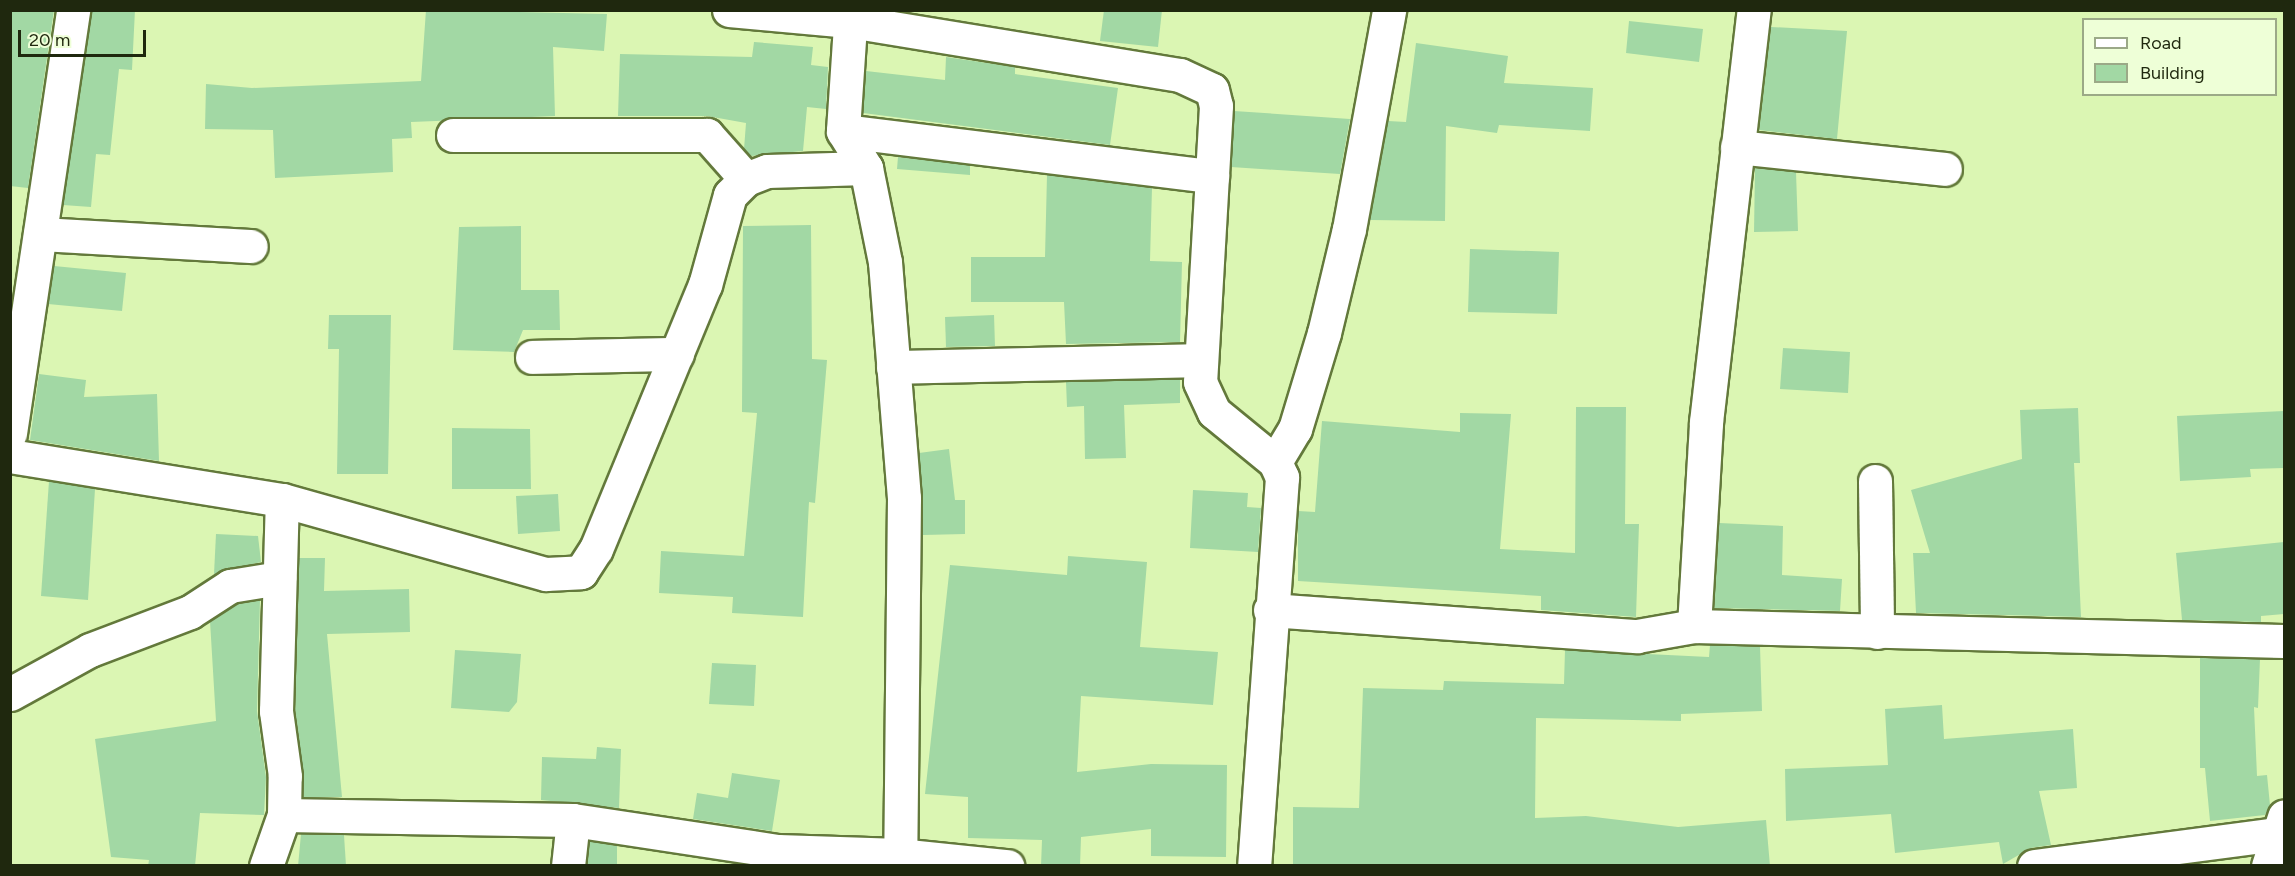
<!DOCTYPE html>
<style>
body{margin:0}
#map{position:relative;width:2295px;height:876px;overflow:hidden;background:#dbf6b3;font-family:Figtree,sans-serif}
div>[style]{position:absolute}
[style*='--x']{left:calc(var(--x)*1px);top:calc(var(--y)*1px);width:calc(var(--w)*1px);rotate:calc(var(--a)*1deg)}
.building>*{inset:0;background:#a2d8a4}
.roads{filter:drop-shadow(2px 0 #63793b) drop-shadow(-2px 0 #63793b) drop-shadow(0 2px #63793b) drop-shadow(0 -2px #63793b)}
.street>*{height:33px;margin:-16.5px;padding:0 16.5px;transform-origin:16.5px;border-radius:16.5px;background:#fff}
.secondary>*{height:33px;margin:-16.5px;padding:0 16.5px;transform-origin:16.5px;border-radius:16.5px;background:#fff}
span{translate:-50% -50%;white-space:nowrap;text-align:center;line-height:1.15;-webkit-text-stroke:5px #eeffd7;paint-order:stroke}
.frame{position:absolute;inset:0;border:12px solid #1f280e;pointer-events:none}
.legend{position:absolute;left:2082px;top:18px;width:195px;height:78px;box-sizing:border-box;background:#eeffd7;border:2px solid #9ba987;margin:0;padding:8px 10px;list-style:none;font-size:18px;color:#1f280e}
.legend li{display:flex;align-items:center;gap:12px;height:30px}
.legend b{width:30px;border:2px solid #9ba987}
.scale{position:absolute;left:18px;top:30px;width:128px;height:27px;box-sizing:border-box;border:3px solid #1f280e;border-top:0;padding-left:8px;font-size:18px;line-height:21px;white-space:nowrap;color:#1f280e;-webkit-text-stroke:4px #eeffd7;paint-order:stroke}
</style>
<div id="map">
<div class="building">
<div style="clip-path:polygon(10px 10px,54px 10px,28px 188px,10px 186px)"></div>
<div style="clip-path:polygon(91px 10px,135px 10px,132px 70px,119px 69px,110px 155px,96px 154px,91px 207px,63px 205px)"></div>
<div style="clip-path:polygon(426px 10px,607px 14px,604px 51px,553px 47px,555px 116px,411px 122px,412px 138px,392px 139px,393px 172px,275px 178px,273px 130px,205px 129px,206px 84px,252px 88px,421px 81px)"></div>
<div style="clip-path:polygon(1104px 10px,1162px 10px,1158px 47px,1100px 41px)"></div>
<div style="clip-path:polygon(1629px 21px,1703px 29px,1699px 62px,1626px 53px)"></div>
<div style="clip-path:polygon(1771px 27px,1847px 31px,1837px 139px,1759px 130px)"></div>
<div style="clip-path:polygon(754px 42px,813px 47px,811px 65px,828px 67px,826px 109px,807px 107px,803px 151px,751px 156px,744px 149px,746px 123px,707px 116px,618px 116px,620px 54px,752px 57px)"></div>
<div style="clip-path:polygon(1416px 43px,1508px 56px,1504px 83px,1593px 88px,1590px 131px,1499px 125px,1497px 133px,1446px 126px,1445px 221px,1370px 220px,1388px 121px,1406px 122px)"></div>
<div style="clip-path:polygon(946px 57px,1015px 67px,1015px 74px,1118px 88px,1110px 145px,863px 113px,866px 71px,945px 80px)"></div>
<div style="clip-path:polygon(1234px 111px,1350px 119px,1340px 174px,1231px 167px)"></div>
<div style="clip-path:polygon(898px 157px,970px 165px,970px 175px,897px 169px)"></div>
<div style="clip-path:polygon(1755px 168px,1796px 172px,1798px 231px,1754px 232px)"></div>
<div style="clip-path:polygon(1047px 175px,1152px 188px,1150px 261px,1182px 262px,1180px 342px,1066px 344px,1064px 302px,971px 302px,971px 257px,1045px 257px)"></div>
<div style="clip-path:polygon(811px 225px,812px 359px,827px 360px,815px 503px,809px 502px,803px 617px,732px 613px,733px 597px,659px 593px,661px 551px,744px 556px,757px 413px,742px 412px,743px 226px)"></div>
<div style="clip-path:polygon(521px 226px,521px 290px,559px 290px,560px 330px,523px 330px,514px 352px,453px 350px,459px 227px)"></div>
<div style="clip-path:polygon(1470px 249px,1559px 252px,1557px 314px,1468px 312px)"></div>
<div style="clip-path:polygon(54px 266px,126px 273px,122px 311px,48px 304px)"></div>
<div style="clip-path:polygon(329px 315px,391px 315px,388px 474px,337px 474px,339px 349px,328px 349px)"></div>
<div style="clip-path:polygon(994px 315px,995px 346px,946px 347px,945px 317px)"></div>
<div style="clip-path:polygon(1783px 348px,1850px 352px,1848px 393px,1780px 389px)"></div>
<div style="clip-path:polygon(39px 374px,86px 380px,84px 397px,157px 394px,159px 461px,30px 440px)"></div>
<div style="clip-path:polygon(1180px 379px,1180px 403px,1124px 405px,1126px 458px,1085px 459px,1084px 406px,1067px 407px,1066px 382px)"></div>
<div style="clip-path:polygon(1576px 407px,1626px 407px,1625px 524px,1639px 524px,1636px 617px,1541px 610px,1541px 596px,1298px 581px,1298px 511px,1315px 512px,1322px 421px,1460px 432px,1460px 413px,1511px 414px,1500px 549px,1575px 553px)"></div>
<div style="clip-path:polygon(2078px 408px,2080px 463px,2074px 463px,2081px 617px,1916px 613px,1913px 553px,1930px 553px,1911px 490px,2022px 459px,2020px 410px)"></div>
<div style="clip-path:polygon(2284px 411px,2284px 468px,2250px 469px,2251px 477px,2180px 481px,2177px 416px)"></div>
<div style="clip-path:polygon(452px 428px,530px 429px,531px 489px,452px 489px)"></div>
<div style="clip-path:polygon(949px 449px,955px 500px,965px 500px,965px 534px,923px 535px,919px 453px)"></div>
<div style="clip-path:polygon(49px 481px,95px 489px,88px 600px,41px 596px)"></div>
<div style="clip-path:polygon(1193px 490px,1248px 493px,1247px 507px,1261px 508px,1258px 552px,1190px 548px)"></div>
<div style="clip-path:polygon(558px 494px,560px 531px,518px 534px,516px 496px)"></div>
<div style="clip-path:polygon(1719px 523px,1783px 526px,1782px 575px,1842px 579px,1840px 611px,1714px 608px)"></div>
<div style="clip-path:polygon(216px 534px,258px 536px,261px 562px,214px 574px)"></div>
<div style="clip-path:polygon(2284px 542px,2284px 614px,2261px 616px,2261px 622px,2182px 620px,2176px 553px)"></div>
<div style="clip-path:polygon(1068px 556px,1147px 562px,1140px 647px,1218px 652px,1213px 705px,1081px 696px,1077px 772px,1151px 764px,1227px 765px,1226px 857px,1151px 856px,1151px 829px,1081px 837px,1080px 866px,1041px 866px,1042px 840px,968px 838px,968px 797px,925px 794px,950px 565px,1067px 575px)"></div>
<div style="clip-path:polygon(299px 558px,325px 558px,324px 591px,409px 589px,410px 632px,327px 634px,342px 797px,303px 797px,295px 710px)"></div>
<div style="clip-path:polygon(260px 600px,257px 711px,266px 777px,264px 815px,200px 813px,195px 866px,148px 866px,149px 860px,111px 857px,95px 739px,216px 721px,210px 621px,237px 604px)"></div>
<div style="clip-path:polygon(1710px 645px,1760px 646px,1762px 711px,1681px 714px,1681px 721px,1536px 718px,1535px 818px,1586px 816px,1678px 827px,1766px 820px,1770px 866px,1293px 866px,1293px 807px,1359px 808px,1363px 688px,1443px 690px,1444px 681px,1564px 684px,1565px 650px,1709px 657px)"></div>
<div style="clip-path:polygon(455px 650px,521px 654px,517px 702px,509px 712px,451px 708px)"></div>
<div style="clip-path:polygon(2200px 658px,2260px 659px,2258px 708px,2254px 707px,2257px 776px,2267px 775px,2270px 805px,2265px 815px,2210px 821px,2205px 768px,2200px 768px)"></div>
<div style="clip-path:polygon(712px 663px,756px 665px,754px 706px,709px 704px)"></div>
<div style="clip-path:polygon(1942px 705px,1944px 739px,2073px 729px,2077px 788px,2039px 791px,2051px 845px,2031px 848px,2003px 864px,1999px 842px,1895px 853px,1891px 814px,1786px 821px,1785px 769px,1888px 765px,1885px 709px)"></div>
<div style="clip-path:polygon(597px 747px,621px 749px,619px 808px,541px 800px,542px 757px,596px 759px)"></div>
<div style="clip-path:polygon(732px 773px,780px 780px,772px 831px,693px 819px,697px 793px,728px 798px)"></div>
<div style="clip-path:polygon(301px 834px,344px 835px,346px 866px,298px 866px)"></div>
<div style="clip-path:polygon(590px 841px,617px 846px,617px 866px,587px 866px)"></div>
</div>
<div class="roads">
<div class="street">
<div style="--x:729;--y:10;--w:121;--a:5.2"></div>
<div style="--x:850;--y:21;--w:334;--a:9.3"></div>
<div style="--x:1180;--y:75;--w:35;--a:25"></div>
<div style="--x:1212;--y:90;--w:16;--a:76"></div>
<div style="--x:1216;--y:106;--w:276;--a:93.3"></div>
<div style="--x:1200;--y:382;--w:33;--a:65"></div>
<div style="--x:1214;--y:412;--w:79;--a:39.3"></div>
<div style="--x:1275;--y:462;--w:17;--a:65"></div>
<div style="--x:1282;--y:477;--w:390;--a:94.1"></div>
<div style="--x:843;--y:131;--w:372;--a:7"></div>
<div style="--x:453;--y:135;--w:254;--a:0"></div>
<div style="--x:707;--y:135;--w:59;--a:48.4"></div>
<div style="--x:1737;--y:147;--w:209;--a:6"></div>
<div style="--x:40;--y:234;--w:211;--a:3.3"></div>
<div style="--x:532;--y:357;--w:145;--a:-1.2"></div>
<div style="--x:893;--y:367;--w:306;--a:-1.3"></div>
<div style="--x:10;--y:433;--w:428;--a:-81.5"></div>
<div style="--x:10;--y:456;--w:276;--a:9.2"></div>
<div style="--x:282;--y:500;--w:274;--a:15.7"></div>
<div style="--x:546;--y:574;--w:35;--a:-3"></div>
<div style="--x:581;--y:572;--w:27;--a:-57"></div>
<div style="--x:596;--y:549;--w:286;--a:-67.6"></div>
<div style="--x:705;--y:285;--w:93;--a:-74.5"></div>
<div style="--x:730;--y:195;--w:23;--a:-45"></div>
<div style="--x:746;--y:179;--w:22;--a:-21"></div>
<div style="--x:767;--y:171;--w:99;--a:-1.7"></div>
<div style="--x:1275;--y:462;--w:39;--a:-59"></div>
<div style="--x:1295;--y:429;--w:100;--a:-73.2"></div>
<div style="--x:1324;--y:333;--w:107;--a:-76.5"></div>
<div style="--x:1349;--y:229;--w:223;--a:-79.6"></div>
<div style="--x:1875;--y:481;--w:151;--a:89.2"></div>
<div style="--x:1270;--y:610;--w:368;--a:4.1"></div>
<div style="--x:1637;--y:636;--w:58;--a:-10"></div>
<div style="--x:1694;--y:626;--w:590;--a:1.46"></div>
<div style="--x:1694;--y:626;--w:204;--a:-86.6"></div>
<div style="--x:1706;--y:422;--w:415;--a:-83.4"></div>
<div style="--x:10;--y:694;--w:91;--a:-28.8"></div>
<div style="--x:90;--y:650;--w:107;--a:-20.8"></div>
<div style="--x:190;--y:612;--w:48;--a:-33"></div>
<div style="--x:230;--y:586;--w:50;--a:-9.3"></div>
<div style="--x:284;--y:815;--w:289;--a:1"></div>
<div style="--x:573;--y:820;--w:207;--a:8.6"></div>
<div style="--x:778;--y:851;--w:122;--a:1.9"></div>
<div style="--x:266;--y:866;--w:54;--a:-70.6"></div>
<div style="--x:284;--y:815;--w:39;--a:-89"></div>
<div style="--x:285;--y:776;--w:66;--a:-97.9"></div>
<div style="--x:276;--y:711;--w:211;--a:-88.4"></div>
<div style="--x:568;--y:866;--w:46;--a:-83.8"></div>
<div style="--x:2034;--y:866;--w:246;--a:-7.5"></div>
</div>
<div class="secondary">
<div style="--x:851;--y:10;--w:121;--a:93.8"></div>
<div style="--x:843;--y:131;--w:44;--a:58.1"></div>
<div style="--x:866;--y:168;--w:96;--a:78.6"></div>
<div style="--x:885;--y:262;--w:237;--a:85.4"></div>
<div style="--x:904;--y:498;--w:357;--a:90.6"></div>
<div style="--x:900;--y:855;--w:108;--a:5.9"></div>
<div style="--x:2268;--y:866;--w:52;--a:-71.9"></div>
</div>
</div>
<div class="frame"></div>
<ul class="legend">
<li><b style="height:8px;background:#fff"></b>Road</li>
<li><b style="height:16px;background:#a2d8a4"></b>Building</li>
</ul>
<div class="scale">20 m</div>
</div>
